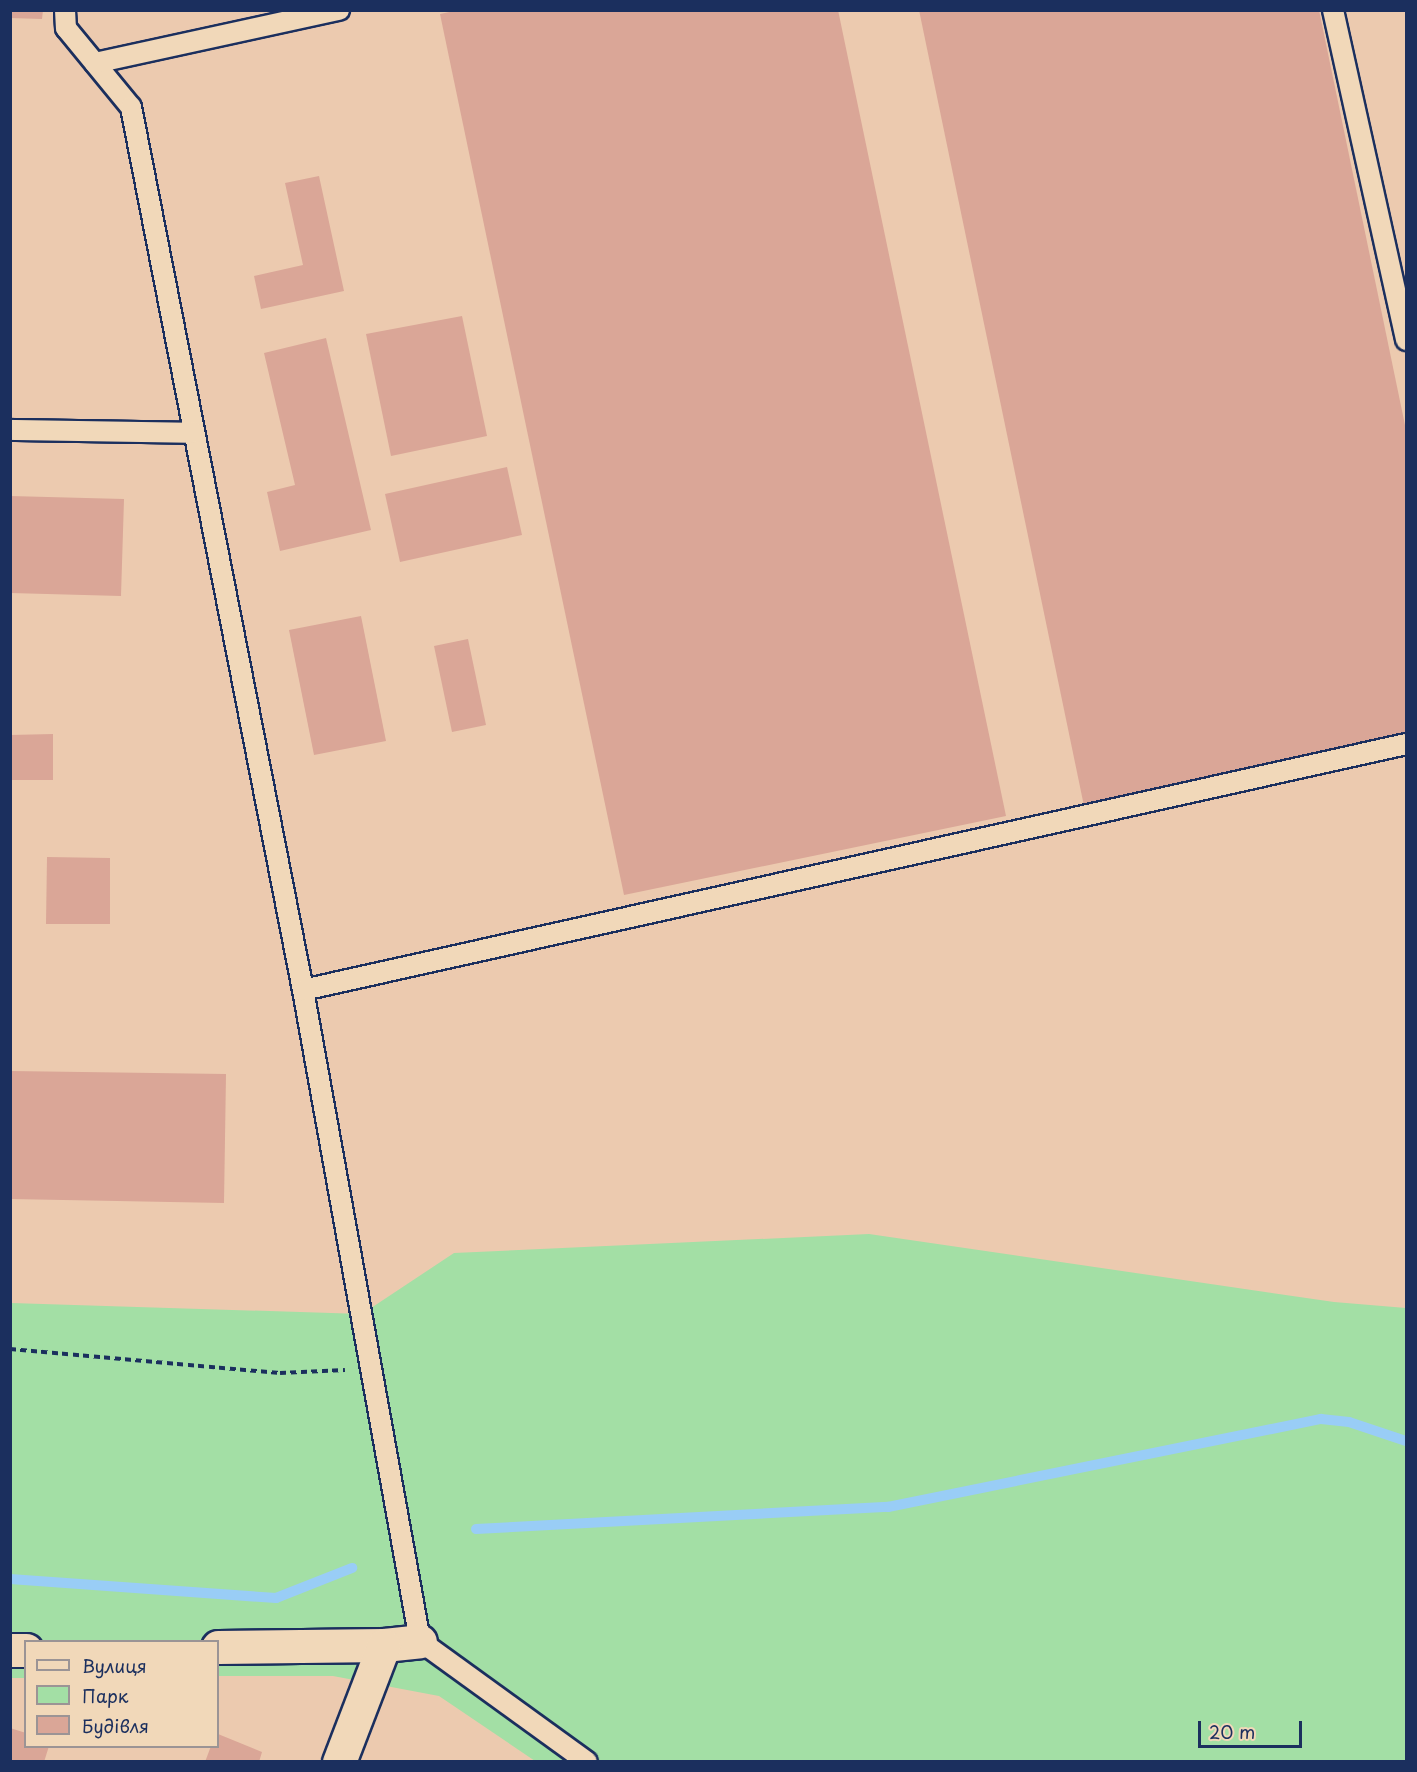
<!DOCTYPE html>
<meta charset="utf-8">
<style>
body{margin:0}
#map{position:relative;width:1417px;height:1772px;overflow:hidden;background:#eccaaf;font-family:"Playpen Sans",sans-serif}
div>[style]{position:absolute}
[style*='--x']{left:calc(var(--x)*1px);top:calc(var(--y)*1px);width:calc(var(--w)*1px);rotate:calc(var(--a)*1deg)}
.green>*{inset:0;background:#a3dfa5}
.stream>*{height:10px;margin:-5px;padding:0 5px;transform-origin:5px;border-radius:5px;background:#99cdf6}
.building>*{inset:0;background:#daa697}
.path>*{height:4px;margin-top:-2px;transform-origin:0;background:repeating-linear-gradient(90deg,#1b2f5e 0 6px,transparent 0 10.5px)}
.roads{filter:drop-shadow(2px 0 #1b2f5e) drop-shadow(-2px 0 #1b2f5e) drop-shadow(0 2px #1b2f5e) drop-shadow(0 -2px #1b2f5e)}
.service>*{height:20px;margin:-10px;padding:0 10px;transform-origin:10px;border-radius:10px;background:#f1d8b9}
.minor>*{height:33px;margin:-16.5px;padding:0 16.5px;transform-origin:16.5px;border-radius:16.5px;background:#f1d8b9}
span{translate:-50% -50%;white-space:nowrap;text-align:center;line-height:1.15;-webkit-text-stroke:4.5px #f1d8b9;paint-order:stroke}
.frame{position:absolute;inset:0;border:12px solid #1b2f5e;pointer-events:none}
.legend{position:absolute;left:24px;top:1640px;width:195px;height:108px;box-sizing:border-box;background:#f1d8b9;border:2px solid #9b9495;margin:0;padding:8px 10px;list-style:none;font-size:18px;color:#1b2f5e}
.legend li{display:flex;align-items:center;gap:12px;height:30px}
.legend b{width:30px;border:2px solid #9b9495}
.scale{position:absolute;left:1198px;top:1721px;width:104px;height:27px;box-sizing:border-box;border:3px solid #1b2f5e;border-top:0;padding-left:8px;font-size:18px;line-height:21px;white-space:nowrap;color:#1b2f5e;-webkit-text-stroke:4px #f1d8b9;paint-order:stroke}
</style>
<div id="map">
<div class="green">
<div style="clip-path:polygon(869px 1234px,1334px 1302px,1406px 1308px,1406px 1761px,535px 1761px,439px 1696px,333px 1676px,218px 1676px,218px 1642px,26px 1642px,25px 1678px,11px 1678px,11px 1303px,362px 1314px,454px 1253px)"></div>
</div>
<div class="stream">
<div style="--x:476;--y:1529;--w:413;--a:-3.1"></div>
<div style="--x:888;--y:1507;--w:442;--a:-11.5"></div>
<div style="--x:1321;--y:1419;--w:28;--a:6"></div>
<div style="--x:1349;--y:1422;--w:60;--a:18.4"></div>
<div style="--x:10;--y:1579;--w:267;--a:4.1"></div>
<div style="--x:276;--y:1598;--w:82;--a:-21.5"></div>
</div>
<div class="building">
<div style="clip-path:polygon(10px 10px,43px 10px,42px 19px,10px 18px)"></div>
<div style="clip-path:polygon(459px 10px,838px 10px,1006px 816px,624px 895px,440px 14px)"></div>
<div style="clip-path:polygon(919px 10px,1319px 10px,1406px 430px,1406px 740px,1084px 806px)"></div>
<div style="clip-path:polygon(319px 176px,344px 291px,261px 309px,254px 276px,303px 265px,285px 183px)"></div>
<div style="clip-path:polygon(462px 316px,487px 436px,391px 456px,366px 334px)"></div>
<div style="clip-path:polygon(326px 338px,371px 530px,280px 551px,267px 492px,295px 485px,264px 353px)"></div>
<div style="clip-path:polygon(507px 467px,522px 535px,400px 562px,385px 494px)"></div>
<div style="clip-path:polygon(10px 496px,124px 499px,121px 596px,10px 593px)"></div>
<div style="clip-path:polygon(361px 616px,386px 741px,314px 755px,289px 630px)"></div>
<div style="clip-path:polygon(468px 639px,486px 725px,452px 732px,434px 646px)"></div>
<div style="clip-path:polygon(53px 734px,53px 780px,10px 780px,10px 735px)"></div>
<div style="clip-path:polygon(47px 857px,110px 858px,110px 924px,46px 924px)"></div>
<div style="clip-path:polygon(10px 1071px,226px 1074px,224px 1203px,10px 1199px)"></div>
<div style="clip-path:polygon(10px 1728px,26px 1733px,26px 1746px,49px 1746px,44px 1762px,10px 1762px)"></div>
<div style="clip-path:polygon(218px 1734px,262px 1752px,259px 1762px,205px 1762px,211px 1746px,218px 1746px)"></div>
</div>
<div class="path">
<div style="--x:10;--y:1349;--w:271;--a:5.1"></div>
<div style="--x:280;--y:1373;--w:65;--a:-2.6"></div>
</div>
<div class="roads">
<div class="service">
<div style="--x:65;--y:10;--w:18;--a:87"></div>
<div style="--x:66;--y:28;--w:102;--a:50.6"></div>
<div style="--x:131;--y:107;--w:900;--a:78.98"></div>
<div style="--x:303;--y:990;--w:661;--a:79.81"></div>
<div style="--x:420;--y:1641;--w:206;--a:35.9"></div>
<div style="--x:1333;--y:10;--w:338;--a:77.5"></div>
<div style="--x:95;--y:63;--w:250;--a:-12.3"></div>
<div style="--x:10;--y:430;--w:184;--a:0.9"></div>
<div style="--x:303;--y:990;--w:1130;--a:-12.57"></div>
</div>
<div class="minor">
<div style="--x:218;--y:1647;--w:166;--a:-0.7"></div>
<div style="--x:384;--y:1645;--w:36;--a:-6"></div>
<div style="--x:10;--y:1650;--w:16;--a:0"></div>
<div style="--x:339;--y:1762;--w:125;--a:-69"></div>
</div>
</div>
<div class="frame"></div>
<ul class="legend">
<li><b style="height:8px;background:#f1d8b9"></b>Вулиця</li>
<li><b style="height:16px;background:#a3dfa5"></b>Парк</li>
<li><b style="height:16px;background:#daa697"></b>Будівля</li>
</ul>
<div class="scale">20 m</div>
</div>
